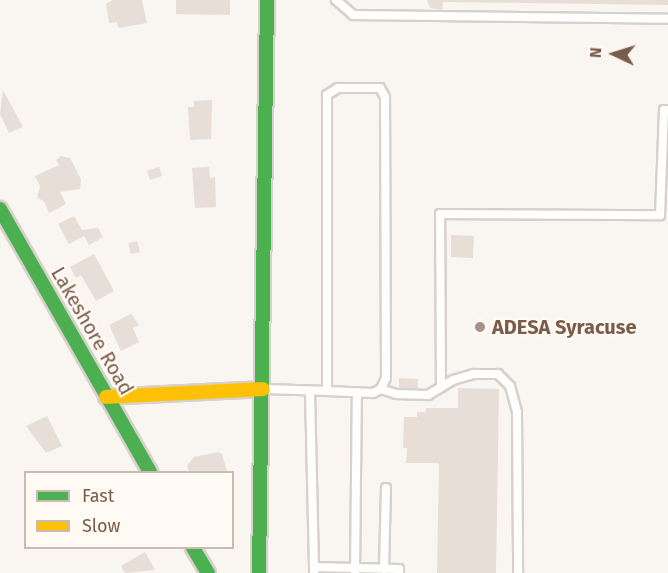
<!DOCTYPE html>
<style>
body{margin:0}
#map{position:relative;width:668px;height:573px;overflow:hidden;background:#f9f5f0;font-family:"Fira Sans",sans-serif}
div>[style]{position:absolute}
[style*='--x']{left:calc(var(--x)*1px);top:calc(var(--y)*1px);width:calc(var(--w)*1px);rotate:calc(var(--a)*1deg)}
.building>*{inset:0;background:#e6ded7}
.roads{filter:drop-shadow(2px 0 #d7d1cb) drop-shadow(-2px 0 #d7d1cb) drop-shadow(0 2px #d7d1cb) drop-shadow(0 -2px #d7d1cb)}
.lane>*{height:8px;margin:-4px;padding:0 4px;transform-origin:4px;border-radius:4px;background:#fefefd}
.fast>*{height:14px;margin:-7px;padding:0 7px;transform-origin:7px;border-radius:7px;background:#4caf50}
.slow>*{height:14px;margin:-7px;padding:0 7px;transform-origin:7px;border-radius:7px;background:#ffc107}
.dots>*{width:16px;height:16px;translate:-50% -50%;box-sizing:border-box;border:3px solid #fffaf3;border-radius:50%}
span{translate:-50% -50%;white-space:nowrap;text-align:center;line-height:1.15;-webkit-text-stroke:4.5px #fffaf3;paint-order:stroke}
.poi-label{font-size:20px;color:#7a5c4d;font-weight:700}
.left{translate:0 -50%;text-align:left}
.street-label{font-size:20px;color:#7a5c4d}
.legend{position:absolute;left:24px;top:471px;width:210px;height:78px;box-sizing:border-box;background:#fffaf3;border:2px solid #cabbb1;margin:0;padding:8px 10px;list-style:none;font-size:18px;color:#7a5c4d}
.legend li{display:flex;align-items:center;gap:12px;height:30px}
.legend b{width:30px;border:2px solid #cabbb1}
.north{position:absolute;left:584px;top:24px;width:60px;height:60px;-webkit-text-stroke:4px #fffaf3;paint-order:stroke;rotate:274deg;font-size:16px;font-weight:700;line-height:24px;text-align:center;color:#7a5c4d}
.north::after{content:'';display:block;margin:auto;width:21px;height:27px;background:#7a5c4d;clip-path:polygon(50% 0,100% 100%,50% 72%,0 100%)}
</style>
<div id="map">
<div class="building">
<div style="clip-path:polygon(113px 0,142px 0,147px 23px,118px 28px,117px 22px,109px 23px,106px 4px)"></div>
<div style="clip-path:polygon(176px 0,230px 0,230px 15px,176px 14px)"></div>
<div style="clip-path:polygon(427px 0,668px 0,668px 5px,443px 2px,442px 10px,430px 8px)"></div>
<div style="clip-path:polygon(3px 90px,23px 127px,9px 133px,0 114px)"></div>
<div style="clip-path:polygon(212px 100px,211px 139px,190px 140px,188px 107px,194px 107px,194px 101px)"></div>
<div style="clip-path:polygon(61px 156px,70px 158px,81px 179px,80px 189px,60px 192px,66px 204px,49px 213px,44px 201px,37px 198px,40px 186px,35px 176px,59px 165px,56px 160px)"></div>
<div style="clip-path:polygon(159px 167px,162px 176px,150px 180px,147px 171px)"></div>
<div style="clip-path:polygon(209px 167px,210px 178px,215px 177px,216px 207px,195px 208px,192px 168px)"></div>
<div style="clip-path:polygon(74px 216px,82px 230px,98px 228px,103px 237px,89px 245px,84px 236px,69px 244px,58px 224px)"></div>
<div style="clip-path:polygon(451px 235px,474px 236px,473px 258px,451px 257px)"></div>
<div style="clip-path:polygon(137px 241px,140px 252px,131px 254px,128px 243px)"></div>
<div style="clip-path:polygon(94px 254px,114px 291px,96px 301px,81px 275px,76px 278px,70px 267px)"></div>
<div style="clip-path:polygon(131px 314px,139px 325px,133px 328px,139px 342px,121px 351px,109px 325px)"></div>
<div style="clip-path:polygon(399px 378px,418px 379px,418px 389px,399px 389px)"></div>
<div style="clip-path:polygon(458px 388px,499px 389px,496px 573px,437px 573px,439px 463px,406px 463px,407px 448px,403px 448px,404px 417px,417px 417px,417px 412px,426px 412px,426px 408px,458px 408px)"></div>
<div style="clip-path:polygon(47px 416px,62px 446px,46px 453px,26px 426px)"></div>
<div style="clip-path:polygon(218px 452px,222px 454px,227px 472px,189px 472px,187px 466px,194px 457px)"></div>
<div style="clip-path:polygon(145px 552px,155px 570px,125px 573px,121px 566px)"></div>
</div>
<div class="roads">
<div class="lane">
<div style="--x:336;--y:0;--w:23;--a:41"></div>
<div style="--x:353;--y:15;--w:315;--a:0.7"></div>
<div style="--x:441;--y:387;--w:173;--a:-90.3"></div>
<div style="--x:440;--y:214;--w:220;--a:0.3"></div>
<div style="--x:660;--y:215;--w:105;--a:-87.8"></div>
<div style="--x:664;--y:110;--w:4;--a:0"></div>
<div style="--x:266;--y:389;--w:61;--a:1.9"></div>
<div style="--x:327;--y:391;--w:46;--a:2.5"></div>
<div style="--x:373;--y:393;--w:9;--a:-27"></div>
<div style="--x:381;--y:389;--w:12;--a:-66"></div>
<div style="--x:386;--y:378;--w:281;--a:-90.2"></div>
<div style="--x:385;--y:97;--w:10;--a:-119"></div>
<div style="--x:380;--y:88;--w:42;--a:180"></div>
<div style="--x:338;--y:88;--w:13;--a:148"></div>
<div style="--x:327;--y:95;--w:296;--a:90"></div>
<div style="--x:381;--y:389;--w:16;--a:18"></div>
<div style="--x:396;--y:394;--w:32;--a:2"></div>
<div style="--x:428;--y:395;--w:29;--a:-31"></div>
<div style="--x:453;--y:380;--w:22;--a:-16"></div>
<div style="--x:474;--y:374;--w:24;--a:0"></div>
<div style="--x:498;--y:374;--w:17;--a:45"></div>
<div style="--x:510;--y:386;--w:27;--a:75"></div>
<div style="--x:517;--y:412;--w:161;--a:89.6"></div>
<div style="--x:310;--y:391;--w:182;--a:88.7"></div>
<div style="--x:314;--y:567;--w:85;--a:1.3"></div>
<div style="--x:399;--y:569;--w:4;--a:90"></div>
<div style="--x:384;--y:569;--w:81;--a:-88.6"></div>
<div style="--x:355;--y:573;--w:181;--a:-89.4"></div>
</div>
<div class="fast">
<div style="--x:0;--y:209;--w:303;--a:60.3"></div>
<div style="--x:193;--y:548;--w:29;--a:59"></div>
<div style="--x:259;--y:573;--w:573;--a:-89.2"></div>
</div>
<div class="slow">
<div style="--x:106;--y:397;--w:157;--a:-2.9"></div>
</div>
</div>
<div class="dots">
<div style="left:480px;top:327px;background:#a69286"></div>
</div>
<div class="poi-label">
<span class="left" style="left:492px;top:327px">ADESA Syracuse</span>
</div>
<div class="street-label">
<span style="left:92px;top:331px;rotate:60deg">Lakeshore Road</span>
</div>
<ul class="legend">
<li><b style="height:8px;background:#4caf50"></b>Fast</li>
<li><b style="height:8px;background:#ffc107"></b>Slow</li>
</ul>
<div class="north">N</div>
</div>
